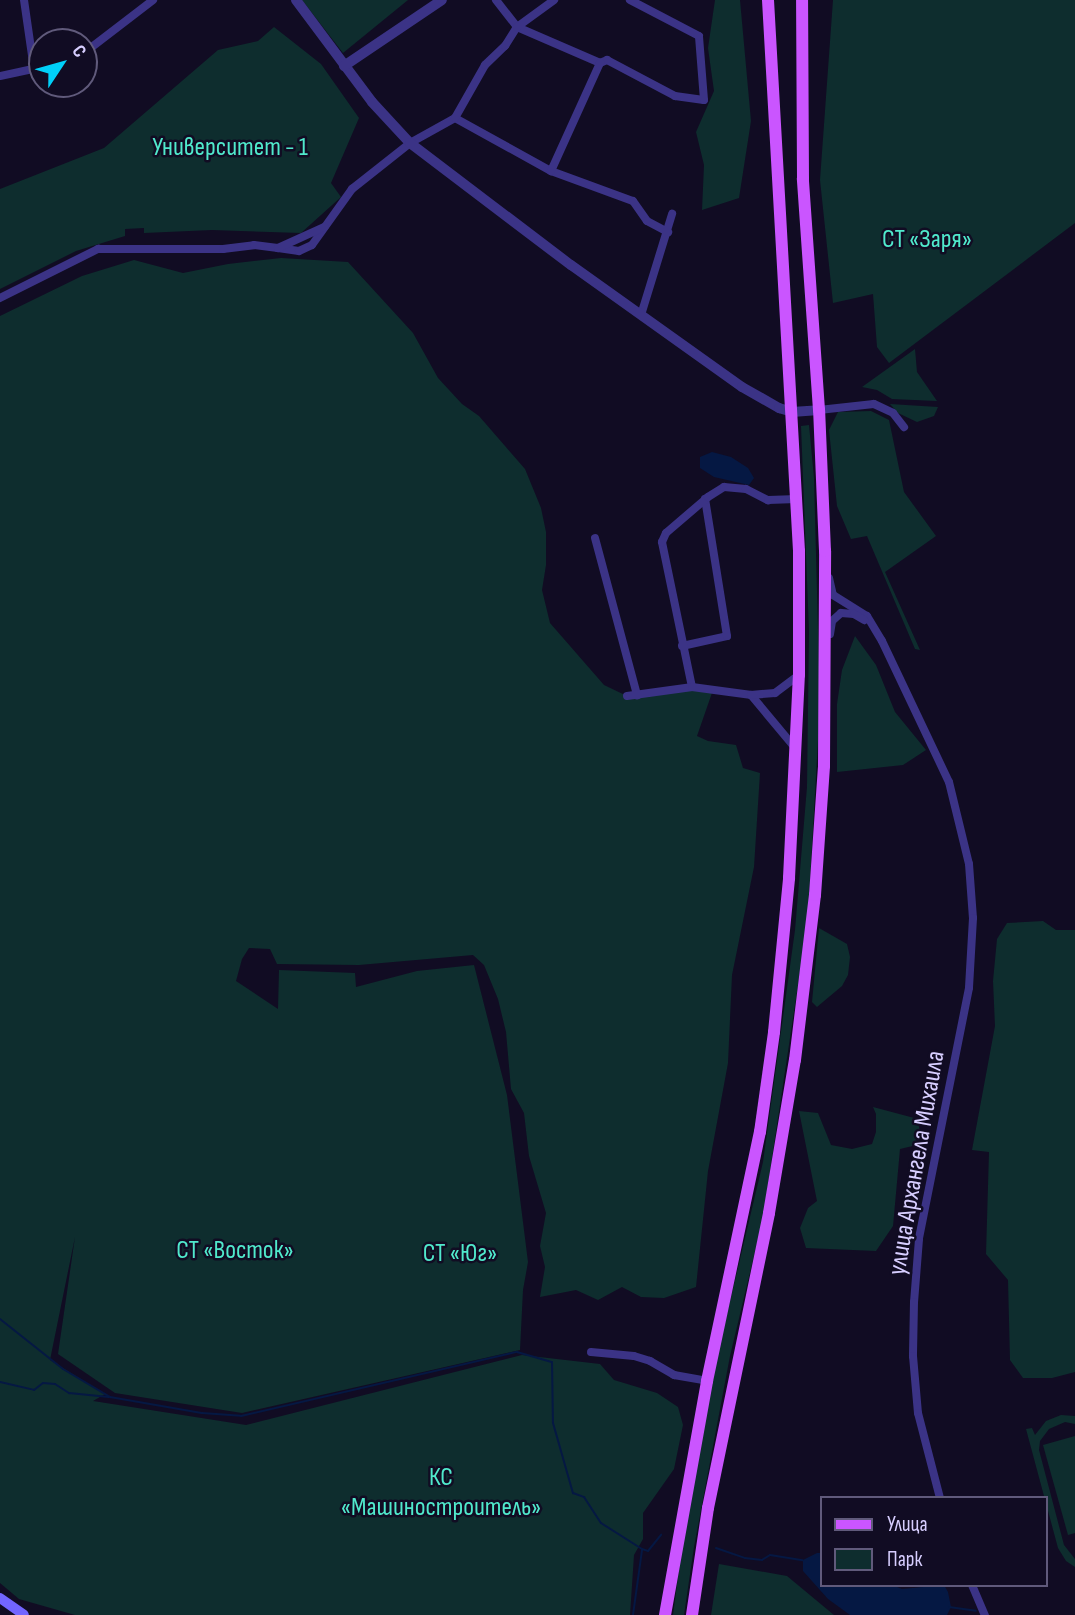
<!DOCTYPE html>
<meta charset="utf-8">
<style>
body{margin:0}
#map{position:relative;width:1075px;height:1615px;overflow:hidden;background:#110c23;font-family:"Sofia Sans Condensed",sans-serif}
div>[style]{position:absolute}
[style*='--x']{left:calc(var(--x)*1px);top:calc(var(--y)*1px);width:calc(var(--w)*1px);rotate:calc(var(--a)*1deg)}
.green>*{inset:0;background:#0e2d2e}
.water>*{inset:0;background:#051843}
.stream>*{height:2px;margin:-1px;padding:0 1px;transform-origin:1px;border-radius:1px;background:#051843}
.minor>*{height:8px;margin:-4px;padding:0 4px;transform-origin:4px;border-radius:4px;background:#3b3386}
.tertiary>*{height:10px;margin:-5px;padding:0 5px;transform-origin:5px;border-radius:5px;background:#3b3386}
.secondary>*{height:10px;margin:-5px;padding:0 5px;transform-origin:5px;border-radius:5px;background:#7265ff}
.primary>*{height:12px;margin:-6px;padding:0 6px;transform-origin:6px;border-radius:6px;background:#ca55ff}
span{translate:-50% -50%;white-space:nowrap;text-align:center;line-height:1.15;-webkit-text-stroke:5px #110c23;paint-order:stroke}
.park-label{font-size:26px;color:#50e9cc}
.street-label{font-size:26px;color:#d7ceff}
.legend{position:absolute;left:820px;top:1496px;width:228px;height:91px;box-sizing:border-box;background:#110c23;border:2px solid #605a7b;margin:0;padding:9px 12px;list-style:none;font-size:21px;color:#d7ceff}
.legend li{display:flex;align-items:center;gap:14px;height:35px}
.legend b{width:35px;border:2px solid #605a7b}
.north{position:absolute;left:28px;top:28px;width:70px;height:70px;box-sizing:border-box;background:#110c23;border:2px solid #605a7b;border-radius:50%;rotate:54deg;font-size:19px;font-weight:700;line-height:28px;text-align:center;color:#d7ceff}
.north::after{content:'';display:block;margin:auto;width:24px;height:32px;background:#00d0f9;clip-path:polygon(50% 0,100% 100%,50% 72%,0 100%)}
</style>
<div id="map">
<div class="green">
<div style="clip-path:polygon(302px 0,408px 0,343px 53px)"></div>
<div style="clip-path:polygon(715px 0,740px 0,751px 121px,739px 198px,702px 210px,704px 165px,696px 132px,714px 91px,708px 48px)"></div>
<div style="clip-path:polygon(833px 0,1075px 0,1075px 223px,889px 363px,877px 347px,873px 294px,833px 303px,820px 180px)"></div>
<div style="clip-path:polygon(274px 27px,321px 64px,359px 118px,331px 183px,341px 197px,301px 233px,212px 230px,144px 233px,144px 228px,125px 229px,125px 236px,76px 251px,0 289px,0 189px,104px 148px,218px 50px,258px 41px)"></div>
<div style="clip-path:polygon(281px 258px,348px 262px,413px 333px,438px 378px,462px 404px,479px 416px,525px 469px,541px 508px,546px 532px,546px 565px,542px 590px,550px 623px,604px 685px,627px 696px,692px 687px,713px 690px,697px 736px,708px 741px,736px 745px,743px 768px,760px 773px,754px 867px,732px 975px,728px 1063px,708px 1171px,696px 1287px,664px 1298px,641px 1297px,622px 1287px,598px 1300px,576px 1290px,540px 1297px,545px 1267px,540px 1246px,546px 1213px,529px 1156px,524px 1113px,511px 1089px,506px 1032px,498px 999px,484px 965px,473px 955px,359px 965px,277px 964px,270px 949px,249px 948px,242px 959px,236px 981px,278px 1009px,279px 970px,355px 973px,356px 987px,417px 971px,474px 965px,507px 1095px,528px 1262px,523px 1290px,520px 1350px,242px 1413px,115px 1393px,58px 1354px,75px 1237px,50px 1360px,105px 1394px,93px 1401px,246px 1425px,522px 1355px,600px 1364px,614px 1380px,657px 1393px,678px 1407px,683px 1425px,674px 1469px,643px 1513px,643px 1539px,634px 1555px,630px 1615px,75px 1615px,19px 1599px,0 1583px,0 316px,82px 276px,134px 260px,183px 273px,228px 264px)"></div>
<div style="clip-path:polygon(915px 349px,917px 372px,937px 401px,892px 399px,877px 390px,862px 387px)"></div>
<div style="clip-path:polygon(890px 404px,938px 407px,934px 416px,917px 422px,898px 413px)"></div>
<div style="clip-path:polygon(871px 411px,889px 420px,904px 492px,936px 536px,885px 572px,920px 650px,915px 649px,867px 536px,851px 539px,837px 506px,829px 430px,838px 412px)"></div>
<div style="clip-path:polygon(809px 425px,814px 478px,820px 705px,808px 918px,763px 1218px,730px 1356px,694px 1547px,684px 1615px,673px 1615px,683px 1539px,718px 1352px,763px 1162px,795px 930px,807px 787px,809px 631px,801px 426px)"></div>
<div style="clip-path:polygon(855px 636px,876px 665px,895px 712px,926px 750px,903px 765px,837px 772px,837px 704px,842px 670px)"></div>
<div style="clip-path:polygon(1043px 921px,1056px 930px,1075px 930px,1075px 1372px,1052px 1378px,1023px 1378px,1010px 1360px,1008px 1280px,986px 1254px,989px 1152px,972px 1150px,995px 1026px,993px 981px,997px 939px,1007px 923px)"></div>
<div style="clip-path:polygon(819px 928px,847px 944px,850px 957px,848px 975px,842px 986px,817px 1007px,812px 1002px)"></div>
<div style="clip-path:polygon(873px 1107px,918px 1119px,921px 1144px,900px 1149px,893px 1226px,876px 1251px,806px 1248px,800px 1228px,808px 1208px,817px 1201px,799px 1111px,818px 1113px,831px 1145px,852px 1149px,872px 1144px,876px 1132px,876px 1114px)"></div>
<div style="clip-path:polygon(1061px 1415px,1075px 1416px,1075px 1424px,1065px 1422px,1049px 1429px,1040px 1441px,1039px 1450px,1064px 1545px,1075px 1559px,1075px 1567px,1066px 1561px,1058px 1548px,1026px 1429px,1032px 1428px,1035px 1435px,1046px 1421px)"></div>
<div style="clip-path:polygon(1075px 1436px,1075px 1533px,1068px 1535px,1043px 1445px)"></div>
<div style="clip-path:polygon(719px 1564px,787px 1576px,834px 1615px,711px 1615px)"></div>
</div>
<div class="water">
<div style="clip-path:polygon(712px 452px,731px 457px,748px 468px,754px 478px,749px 485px,714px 477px,700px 468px,700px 457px)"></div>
<div style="clip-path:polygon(817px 1553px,821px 1553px,821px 1585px,892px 1585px,902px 1589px,944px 1585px,948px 1592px,951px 1607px,947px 1615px,850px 1615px,828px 1599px,803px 1571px,803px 1560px)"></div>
</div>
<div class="stream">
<div style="--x:0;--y:1319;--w:80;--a:38.4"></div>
<div style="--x:63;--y:1369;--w:55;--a:30.8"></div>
<div style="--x:110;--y:1397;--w:93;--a:9.9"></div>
<div style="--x:202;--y:1413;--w:39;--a:4"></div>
<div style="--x:241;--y:1416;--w:283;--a:-13.1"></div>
<div style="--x:517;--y:1352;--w:36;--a:16"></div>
<div style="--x:552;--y:1362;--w:61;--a:89.1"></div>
<div style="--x:553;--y:1423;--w:73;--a:74.1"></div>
<div style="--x:573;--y:1493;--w:12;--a:20"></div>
<div style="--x:584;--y:1497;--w:31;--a:57"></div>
<div style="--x:601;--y:1523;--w:49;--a:32.4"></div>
<div style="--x:642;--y:1549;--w:6;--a:18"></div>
<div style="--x:648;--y:1551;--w:21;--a:-51"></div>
<div style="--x:0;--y:1382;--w:35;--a:13"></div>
<div style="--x:34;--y:1390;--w:11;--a:-38"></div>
<div style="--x:43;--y:1383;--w:12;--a:5"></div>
<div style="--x:55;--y:1384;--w:17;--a:33"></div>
<div style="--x:69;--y:1393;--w:40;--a:5.7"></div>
<div style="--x:716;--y:1548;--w:31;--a:19"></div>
<div style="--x:745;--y:1558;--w:17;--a:7"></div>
<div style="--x:762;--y:1560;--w:9;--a:-32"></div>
<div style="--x:770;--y:1555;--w:33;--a:9"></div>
<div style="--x:949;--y:1607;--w:27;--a:8"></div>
<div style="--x:633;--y:1615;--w:66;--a:-82.1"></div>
</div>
<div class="minor">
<div style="--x:24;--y:0;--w:70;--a:81.8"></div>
<div style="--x:496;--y:0;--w:34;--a:52"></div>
<div style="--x:517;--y:27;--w:90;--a:23.4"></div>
<div style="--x:600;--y:63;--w:8;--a:-23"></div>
<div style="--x:607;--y:60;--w:77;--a:27.9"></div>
<div style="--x:675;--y:96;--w:29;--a:8"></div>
<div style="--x:704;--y:100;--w:64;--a:-94.5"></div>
<div style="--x:699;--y:36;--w:78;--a:-152.4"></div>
<div style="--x:84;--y:53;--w:87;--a:-37.5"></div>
<div style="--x:0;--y:76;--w:43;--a:-12.1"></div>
<div style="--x:455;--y:118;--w:110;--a:28.9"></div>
<div style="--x:551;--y:171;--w:87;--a:20.1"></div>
<div style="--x:633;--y:201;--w:24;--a:55"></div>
<div style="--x:647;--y:221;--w:24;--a:28"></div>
<div style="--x:551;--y:171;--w:119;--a:-65.6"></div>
<div style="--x:278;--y:248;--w:21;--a:8"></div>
<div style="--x:299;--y:251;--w:14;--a:-25"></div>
<div style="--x:312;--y:245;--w:69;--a:-54.5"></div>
<div style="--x:352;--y:189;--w:74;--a:-38.4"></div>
<div style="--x:410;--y:143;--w:51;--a:-29.1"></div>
<div style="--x:455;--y:118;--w:61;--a:-60.5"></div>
<div style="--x:485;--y:65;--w:28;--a:-44"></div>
<div style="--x:505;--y:46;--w:22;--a:-58"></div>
<div style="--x:517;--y:27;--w:46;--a:-36.1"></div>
<div style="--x:0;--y:298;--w:110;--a:-26.6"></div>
<div style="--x:98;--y:249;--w:125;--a:0"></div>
<div style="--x:223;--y:249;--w:31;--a:-7"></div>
<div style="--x:254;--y:245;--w:24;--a:7"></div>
<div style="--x:278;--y:248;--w:51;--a:-24.5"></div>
<div style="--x:641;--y:315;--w:106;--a:-72.9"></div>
<div style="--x:819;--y:410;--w:55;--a:-6.2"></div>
<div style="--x:874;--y:404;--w:21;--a:25"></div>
<div style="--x:893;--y:413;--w:18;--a:52"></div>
<div style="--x:595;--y:538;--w:163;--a:75"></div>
<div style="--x:829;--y:578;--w:17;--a:77"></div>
<div style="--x:833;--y:595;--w:40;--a:32"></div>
<div style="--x:867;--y:616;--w:29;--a:59"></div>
<div style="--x:882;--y:641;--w:156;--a:64.6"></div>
<div style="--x:949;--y:782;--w:84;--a:76.3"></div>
<div style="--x:969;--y:864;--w:54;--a:85.8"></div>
<div style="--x:973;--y:918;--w:70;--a:93.3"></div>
<div style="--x:969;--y:988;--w:256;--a:101.3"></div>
<div style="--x:919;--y:1239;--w:63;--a:94.5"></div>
<div style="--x:914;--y:1302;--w:54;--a:91.1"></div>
<div style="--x:913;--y:1356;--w:57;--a:85"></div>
<div style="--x:918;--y:1413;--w:88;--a:75.5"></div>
<div style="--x:830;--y:634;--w:13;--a:-81"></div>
<div style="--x:832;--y:621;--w:12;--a:-42"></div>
<div style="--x:841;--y:613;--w:13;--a:4"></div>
<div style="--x:854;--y:614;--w:12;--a:31"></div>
<div style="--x:682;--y:646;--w:46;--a:-12.5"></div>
<div style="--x:727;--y:636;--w:139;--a:-99.1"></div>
<div style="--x:692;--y:687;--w:148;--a:-101.7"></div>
<div style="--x:662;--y:542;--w:10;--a:-66"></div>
<div style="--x:666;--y:533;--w:55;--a:-40.6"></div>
<div style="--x:708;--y:497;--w:19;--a:-32"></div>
<div style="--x:724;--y:487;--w:22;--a:5"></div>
<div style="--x:746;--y:489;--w:25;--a:27"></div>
<div style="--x:768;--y:500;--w:29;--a:-2"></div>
<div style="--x:751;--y:695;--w:70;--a:50.2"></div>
<div style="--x:627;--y:696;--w:66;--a:-7.9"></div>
<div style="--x:692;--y:687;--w:60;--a:7.7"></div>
<div style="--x:751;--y:695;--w:24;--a:-5"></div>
<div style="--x:775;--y:693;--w:30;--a:-37"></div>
<div style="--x:591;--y:1352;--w:43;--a:5.3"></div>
<div style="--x:634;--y:1356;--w:17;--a:17"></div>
<div style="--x:650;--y:1361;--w:28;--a:30"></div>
<div style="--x:674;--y:1375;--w:34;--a:10"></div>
<div style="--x:972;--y:1585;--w:33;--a:67"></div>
</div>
<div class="tertiary">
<div style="--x:296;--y:0;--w:127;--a:53.3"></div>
<div style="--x:372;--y:102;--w:56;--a:47.2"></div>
<div style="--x:410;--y:143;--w:202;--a:37.2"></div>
<div style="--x:571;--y:265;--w:210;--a:35.5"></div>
<div style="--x:742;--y:387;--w:43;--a:29.6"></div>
<div style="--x:779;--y:408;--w:14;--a:17"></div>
<div style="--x:792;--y:412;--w:27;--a:-4"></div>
<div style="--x:344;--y:66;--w:118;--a:-34"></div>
</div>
<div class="secondary">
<div style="--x:0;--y:1598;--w:29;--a:35"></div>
</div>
<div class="primary">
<div style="--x:665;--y:1615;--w:238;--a:-79.8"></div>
<div style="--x:707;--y:1381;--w:255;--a:-78"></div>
<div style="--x:760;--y:1132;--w:101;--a:-82"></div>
<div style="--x:774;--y:1032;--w:155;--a:-84.4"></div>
<div style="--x:789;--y:878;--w:203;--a:-87.2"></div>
<div style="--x:799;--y:675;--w:124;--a:-90"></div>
<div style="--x:799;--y:551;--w:552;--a:-93.22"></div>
<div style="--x:692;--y:1615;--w:108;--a:-81.5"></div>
<div style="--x:708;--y:1508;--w:301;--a:-78.3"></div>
<div style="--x:769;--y:1213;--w:155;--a:-80.4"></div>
<div style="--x:795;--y:1060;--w:166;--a:-83.1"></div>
<div style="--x:815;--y:895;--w:129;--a:-86"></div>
<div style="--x:824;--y:766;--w:215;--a:-89.7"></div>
<div style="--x:825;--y:551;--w:141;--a:-92.4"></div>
<div style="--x:819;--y:410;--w:232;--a:-94"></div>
<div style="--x:803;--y:179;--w:179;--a:-90.3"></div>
</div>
<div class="park-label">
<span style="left:230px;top:148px">Университет - 1</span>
<span style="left:927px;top:240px">СТ «Заря»</span>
<span style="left:235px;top:1251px">СТ «Восток»</span>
<span style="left:460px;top:1254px">СТ «Юг»</span>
<span style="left:441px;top:1493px">КС<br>«Машиностроитель»</span>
</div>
<div class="street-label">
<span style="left:917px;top:1163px;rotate:-80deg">улица Архангела Михаила</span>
</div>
<ul class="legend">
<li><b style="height:9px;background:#ca55ff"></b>Улица</li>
<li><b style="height:19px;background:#0e2d2e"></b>Парк</li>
</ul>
<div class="north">С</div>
</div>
